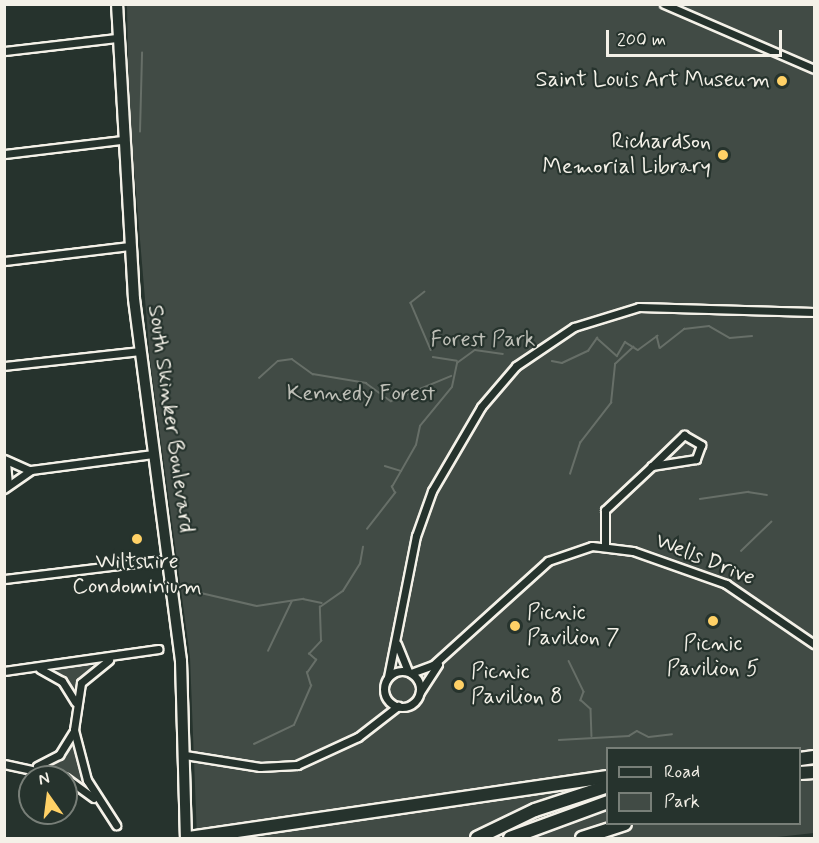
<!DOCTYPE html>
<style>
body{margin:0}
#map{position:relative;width:819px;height:843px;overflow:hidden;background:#26332d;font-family:Mynerve,sans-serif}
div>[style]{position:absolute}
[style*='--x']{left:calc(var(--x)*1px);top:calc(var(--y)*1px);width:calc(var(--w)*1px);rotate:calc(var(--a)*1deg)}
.green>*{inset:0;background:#414b45}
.stream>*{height:1.5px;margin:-0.75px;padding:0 0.75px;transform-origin:0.75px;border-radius:0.75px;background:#676f68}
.roads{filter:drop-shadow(2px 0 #f4f1e8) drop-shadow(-2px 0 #f4f1e8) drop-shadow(0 2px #f4f1e8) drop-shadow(0 -2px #f4f1e8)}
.street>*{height:7px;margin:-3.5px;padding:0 3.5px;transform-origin:3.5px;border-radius:3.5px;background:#26332d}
.street>.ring{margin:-3.5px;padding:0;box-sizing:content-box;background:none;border:7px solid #26332d;border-radius:50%}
.primary>*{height:10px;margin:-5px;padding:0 5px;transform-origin:5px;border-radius:5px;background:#26332d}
.highway>*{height:12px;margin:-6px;padding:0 6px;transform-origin:6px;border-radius:6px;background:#26332d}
.dots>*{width:16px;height:16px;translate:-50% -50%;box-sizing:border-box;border:3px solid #26332d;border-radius:50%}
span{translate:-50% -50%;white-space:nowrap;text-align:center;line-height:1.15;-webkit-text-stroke:4.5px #26332d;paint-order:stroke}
.poi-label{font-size:22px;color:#f4f1e8}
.right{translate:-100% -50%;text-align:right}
.left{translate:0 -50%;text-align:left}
.park-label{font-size:22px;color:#bebfb7}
.street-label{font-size:22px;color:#f4f1e8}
.frame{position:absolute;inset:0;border:6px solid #f4f1e8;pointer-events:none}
.legend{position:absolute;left:606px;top:747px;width:195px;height:78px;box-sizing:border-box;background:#26332d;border:2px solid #787f78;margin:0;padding:8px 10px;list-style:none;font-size:18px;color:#f4f1e8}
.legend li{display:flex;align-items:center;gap:12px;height:30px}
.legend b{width:30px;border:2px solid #787f78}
.north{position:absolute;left:18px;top:765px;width:60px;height:60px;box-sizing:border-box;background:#26332d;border:2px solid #787f78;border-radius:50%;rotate:346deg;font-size:16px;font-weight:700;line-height:24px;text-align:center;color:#f4f1e8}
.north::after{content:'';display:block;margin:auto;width:21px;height:27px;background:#ffd166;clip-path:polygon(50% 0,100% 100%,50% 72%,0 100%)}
.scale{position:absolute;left:606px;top:30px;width:176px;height:27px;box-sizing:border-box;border:3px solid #f4f1e8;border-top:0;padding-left:8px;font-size:18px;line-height:21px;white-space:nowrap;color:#f4f1e8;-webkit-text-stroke:4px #26332d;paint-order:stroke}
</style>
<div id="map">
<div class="green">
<div style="clip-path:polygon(evenodd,127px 5px,814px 5px,814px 833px,768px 838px,197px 838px,190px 657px,150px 359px,129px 108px,127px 5px,608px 748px,800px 748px,800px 824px,608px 824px,608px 748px)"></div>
<div style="clip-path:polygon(92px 666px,74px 693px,55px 670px,92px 665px)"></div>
<div style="clip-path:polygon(73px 745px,76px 759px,85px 785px,48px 767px)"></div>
</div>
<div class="stream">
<div style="--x:140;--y:132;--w:79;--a:-88.5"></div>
<div style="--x:425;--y:292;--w:18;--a:142"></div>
<div style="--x:411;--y:303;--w:51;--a:66.9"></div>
<div style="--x:433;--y:357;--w:24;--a:9"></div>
<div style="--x:552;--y:361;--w:10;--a:11"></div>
<div style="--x:562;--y:363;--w:29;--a:-25"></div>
<div style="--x:588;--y:351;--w:16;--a:-55"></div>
<div style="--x:597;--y:338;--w:27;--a:42"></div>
<div style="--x:617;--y:356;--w:16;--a:-60"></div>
<div style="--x:625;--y:342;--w:15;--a:32"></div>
<div style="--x:638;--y:350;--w:24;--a:-36"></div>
<div style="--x:657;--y:336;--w:12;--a:76"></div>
<div style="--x:660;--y:348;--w:31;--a:-38"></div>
<div style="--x:684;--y:329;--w:25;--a:-7"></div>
<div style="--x:709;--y:326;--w:24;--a:30"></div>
<div style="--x:730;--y:338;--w:22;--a:-5"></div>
<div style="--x:259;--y:378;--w:25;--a:-42"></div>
<div style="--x:278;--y:361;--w:14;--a:-8"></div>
<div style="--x:292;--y:359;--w:26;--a:36"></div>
<div style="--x:313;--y:374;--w:54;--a:9.6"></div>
<div style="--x:366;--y:383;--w:31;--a:36"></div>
<div style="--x:391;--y:401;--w:65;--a:-22.6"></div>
<div style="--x:385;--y:466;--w:17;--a:17"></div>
<div style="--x:570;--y:474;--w:33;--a:-72"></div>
<div style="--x:580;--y:443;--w:51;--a:-52.2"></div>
<div style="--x:611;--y:403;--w:39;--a:-84"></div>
<div style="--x:615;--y:364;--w:25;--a:-43"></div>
<div style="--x:700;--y:499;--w:49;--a:-8.3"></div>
<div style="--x:748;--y:492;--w:19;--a:9"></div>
<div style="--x:367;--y:529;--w:46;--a:-52.1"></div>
<div style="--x:395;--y:493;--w:7;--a:-117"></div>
<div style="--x:392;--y:487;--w:48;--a:-60.3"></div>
<div style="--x:416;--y:445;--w:19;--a:-78"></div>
<div style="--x:420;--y:426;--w:50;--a:-50.6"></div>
<div style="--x:452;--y:387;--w:25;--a:-78"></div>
<div style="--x:457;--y:363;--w:22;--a:-36"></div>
<div style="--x:475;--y:350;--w:28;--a:8"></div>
<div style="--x:741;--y:551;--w:42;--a:-44"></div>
<div style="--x:201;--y:593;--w:57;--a:13.1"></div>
<div style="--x:257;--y:606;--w:47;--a:-8.7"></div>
<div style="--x:303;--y:599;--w:19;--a:12"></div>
<div style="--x:268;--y:651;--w:55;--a:-64.4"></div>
<div style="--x:569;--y:661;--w:34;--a:64"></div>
<div style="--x:584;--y:692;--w:9;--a:111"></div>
<div style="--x:581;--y:700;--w:13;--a:42"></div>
<div style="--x:591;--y:709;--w:27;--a:88"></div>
<div style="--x:559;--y:740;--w:70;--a:-3.3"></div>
<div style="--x:629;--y:736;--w:9;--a:-32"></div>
<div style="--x:637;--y:731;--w:13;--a:27"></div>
<div style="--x:649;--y:737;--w:23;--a:-7"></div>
<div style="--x:254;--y:744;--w:44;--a:-25.4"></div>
<div style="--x:294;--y:725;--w:43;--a:-66.4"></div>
<div style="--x:311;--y:686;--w:14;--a:-107"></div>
<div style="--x:307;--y:673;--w:16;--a:-55"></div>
<div style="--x:316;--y:660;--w:9;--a:-139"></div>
<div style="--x:309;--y:654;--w:18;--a:-47"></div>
<div style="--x:321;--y:641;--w:34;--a:-92"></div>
<div style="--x:320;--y:607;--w:28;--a:-35"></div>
<div style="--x:343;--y:591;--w:32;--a:-58"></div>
<div style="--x:360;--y:564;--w:17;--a:-80"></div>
</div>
<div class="roads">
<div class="street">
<div style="--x:664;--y:4;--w:163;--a:23.4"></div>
<div style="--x:4;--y:51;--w:114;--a:-6.6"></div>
<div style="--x:4;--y:154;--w:118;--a:-6.8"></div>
<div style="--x:4;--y:261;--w:127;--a:-6.8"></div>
<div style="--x:4;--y:366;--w:136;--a:-6.3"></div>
<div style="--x:684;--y:435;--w:20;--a:30"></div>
<div style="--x:701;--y:445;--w:15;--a:110"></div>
<div style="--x:696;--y:459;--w:45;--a:171"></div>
<div style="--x:652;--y:466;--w:45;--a:-44.1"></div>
<div style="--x:4;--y:459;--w:27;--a:24"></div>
<div style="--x:6;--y:462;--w:23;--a:85"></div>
<div style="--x:4;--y:489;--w:33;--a:-35"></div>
<div style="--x:31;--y:470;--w:123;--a:-7.5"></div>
<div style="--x:605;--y:545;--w:35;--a:-90"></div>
<div style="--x:605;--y:510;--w:64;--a:-43.1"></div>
<div style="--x:4;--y:579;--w:166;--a:-6.9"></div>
<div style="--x:397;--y:644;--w:29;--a:68"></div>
<div style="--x:109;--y:660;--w:36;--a:141"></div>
<div style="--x:81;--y:683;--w:48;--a:98.5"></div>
<div style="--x:74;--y:730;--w:52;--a:75.4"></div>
<div style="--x:87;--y:780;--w:54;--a:57.2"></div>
<div style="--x:40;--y:669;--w:25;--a:29"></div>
<div style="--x:62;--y:681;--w:25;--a:58"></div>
<div style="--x:4;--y:671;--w:156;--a:-8.1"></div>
<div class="ring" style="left:384px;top:671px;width:29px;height:29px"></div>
<div style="--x:411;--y:673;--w:23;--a:-20"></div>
<div style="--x:433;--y:665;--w:155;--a:-42.1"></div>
<div style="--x:548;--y:561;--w:46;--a:-18.8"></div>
<div style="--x:592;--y:546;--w:41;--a:7"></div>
<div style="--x:633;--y:551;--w:99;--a:19.5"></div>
<div style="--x:726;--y:584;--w:107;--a:34.3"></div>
<div style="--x:388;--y:677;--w:144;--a:-78.8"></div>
<div style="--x:416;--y:536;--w:48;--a:-70.4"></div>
<div style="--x:432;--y:491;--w:97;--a:-59.7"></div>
<div style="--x:481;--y:407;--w:54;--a:-49.5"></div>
<div style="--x:516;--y:366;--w:70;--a:-33.9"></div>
<div style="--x:574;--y:327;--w:68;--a:-17.1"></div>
<div style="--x:639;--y:307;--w:175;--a:1.6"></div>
<div style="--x:420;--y:692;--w:33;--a:-57"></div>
<div style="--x:185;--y:755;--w:76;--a:9.1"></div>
<div style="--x:260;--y:767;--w:37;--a:-3"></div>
<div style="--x:297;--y:765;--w:67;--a:-24.7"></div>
<div style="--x:358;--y:737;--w:51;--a:-37.8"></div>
<div style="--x:4;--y:764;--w:61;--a:12.2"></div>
<div style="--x:37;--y:766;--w:25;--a:-27"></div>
<div style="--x:59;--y:755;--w:26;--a:-58"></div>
<div style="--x:66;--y:778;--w:34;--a:36"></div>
</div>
<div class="primary">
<div style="--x:117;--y:4;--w:295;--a:86.7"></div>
<div style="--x:134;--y:299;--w:365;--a:82.6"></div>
<div style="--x:181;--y:661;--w:177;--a:88.4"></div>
</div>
<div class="highway">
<div style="--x:800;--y:759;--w:14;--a:-8"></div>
<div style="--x:800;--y:773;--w:14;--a:-4"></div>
<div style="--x:189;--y:838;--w:423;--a:-8.3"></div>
<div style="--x:477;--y:838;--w:64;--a:-25.8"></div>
<div style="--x:535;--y:810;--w:77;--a:-18.2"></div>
<div style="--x:510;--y:838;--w:104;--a:-20.2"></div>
<div style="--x:582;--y:838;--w:45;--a:-18"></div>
</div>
</div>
<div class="dots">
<div style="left:782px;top:81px;background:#ffd166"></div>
<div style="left:723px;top:155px;background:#ffd166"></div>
<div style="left:137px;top:539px;background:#ffd166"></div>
<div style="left:713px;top:621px;background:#ffd166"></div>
<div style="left:515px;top:626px;background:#ffd166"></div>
<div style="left:459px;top:685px;background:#ffd166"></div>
</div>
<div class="poi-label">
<span class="right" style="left:770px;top:81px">Saint Louis Art Museum</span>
<span class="right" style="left:711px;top:155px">Richardson<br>Memorial Library</span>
<span style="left:137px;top:575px">Wiltshire<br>Condominium</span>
<span class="left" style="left:527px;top:626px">Picnic<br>Pavilion 7</span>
<span style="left:713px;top:657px">Picnic<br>Pavilion 5</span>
<span class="left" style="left:471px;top:685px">Picnic<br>Pavilion 8</span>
</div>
<div class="park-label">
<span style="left:483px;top:341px">Forest Park</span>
<span style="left:361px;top:395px">Kennedy Forest</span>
</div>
<div class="street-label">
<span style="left:170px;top:419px;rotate:82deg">South Skinker Boulevard</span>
<span style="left:705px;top:560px;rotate:22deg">Wells Drive</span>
</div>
<div class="frame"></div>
<ul class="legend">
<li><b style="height:8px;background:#26332d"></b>Road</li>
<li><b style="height:16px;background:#414b45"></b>Park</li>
</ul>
<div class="north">N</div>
<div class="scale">200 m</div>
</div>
